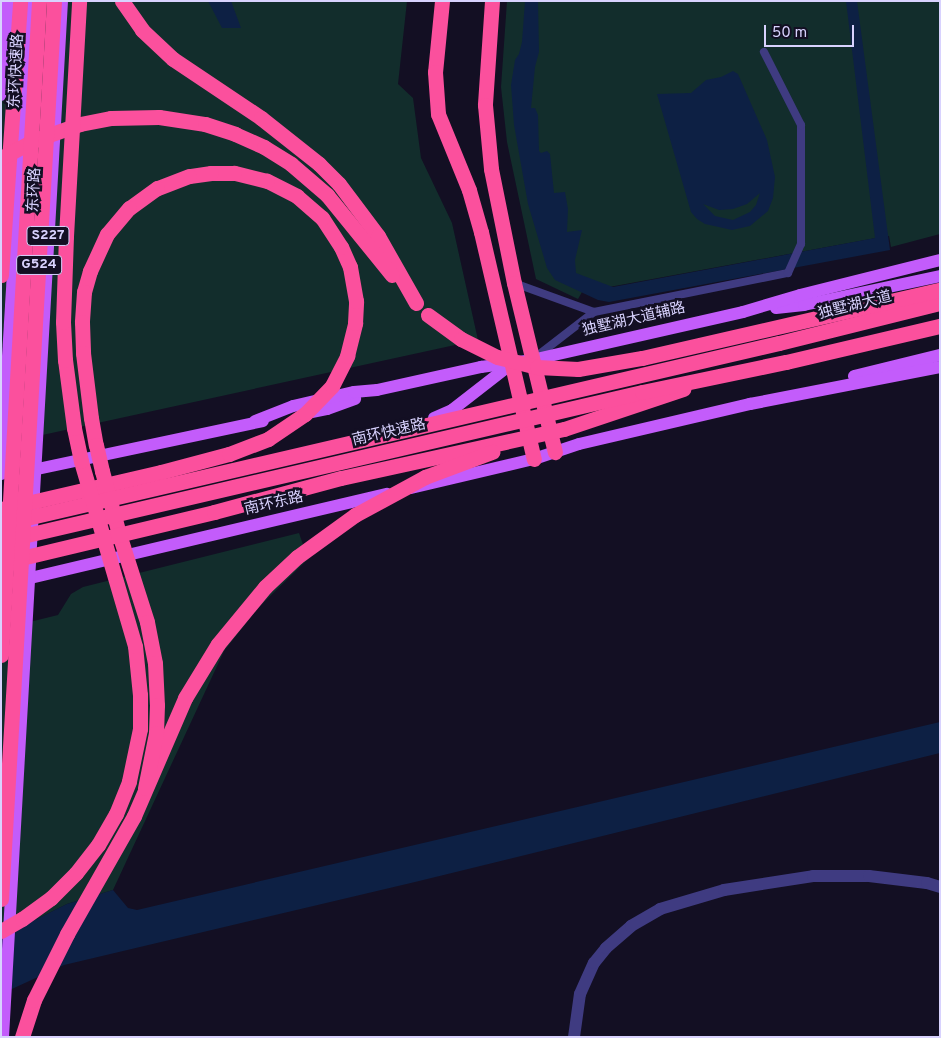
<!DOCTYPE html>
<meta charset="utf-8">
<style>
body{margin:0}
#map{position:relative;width:941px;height:1038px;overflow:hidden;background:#130f23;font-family:Overpass,"Noto Sans SC",sans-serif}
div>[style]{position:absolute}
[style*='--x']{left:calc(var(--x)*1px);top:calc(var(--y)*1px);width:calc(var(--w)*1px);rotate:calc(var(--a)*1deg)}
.green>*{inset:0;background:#122d2c}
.water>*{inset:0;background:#0d2044}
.lane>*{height:8px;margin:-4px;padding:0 4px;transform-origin:4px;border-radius:4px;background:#3f3b81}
.street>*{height:12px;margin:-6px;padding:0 6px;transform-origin:6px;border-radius:6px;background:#3f3b81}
.primary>*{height:12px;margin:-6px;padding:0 6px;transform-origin:6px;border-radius:6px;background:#c35cfb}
.highway>*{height:15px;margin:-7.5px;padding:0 7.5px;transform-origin:7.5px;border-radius:7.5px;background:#fb509d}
.highway-bridge>*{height:15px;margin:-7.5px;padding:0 7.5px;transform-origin:7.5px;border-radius:7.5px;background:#fb509d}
span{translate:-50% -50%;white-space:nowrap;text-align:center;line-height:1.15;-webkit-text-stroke:5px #130f23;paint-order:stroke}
.shield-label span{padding:1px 4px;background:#130f23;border:1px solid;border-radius:4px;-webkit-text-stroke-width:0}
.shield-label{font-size:14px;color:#d8d2fe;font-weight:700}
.street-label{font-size:15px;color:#d8d2fe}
.frame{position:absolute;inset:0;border:2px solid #d8d2fe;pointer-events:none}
.scale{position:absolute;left:764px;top:25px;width:90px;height:22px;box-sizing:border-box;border:2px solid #d8d2fe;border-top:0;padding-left:6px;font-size:15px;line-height:18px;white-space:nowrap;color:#d8d2fe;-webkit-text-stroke:4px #130f23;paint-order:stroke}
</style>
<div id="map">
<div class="green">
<div style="clip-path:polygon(1px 1px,407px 1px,398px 84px,413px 98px,421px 158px,452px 223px,478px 340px,1px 444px)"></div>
<div style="clip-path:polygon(507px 1px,940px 1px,940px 234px,891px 247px,889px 236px,876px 238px,582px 292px,578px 299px,536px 279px,507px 142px,501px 87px)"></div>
<div style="clip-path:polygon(299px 533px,308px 559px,258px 608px,224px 651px,113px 890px,67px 904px,31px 922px,1px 929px,1px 629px,58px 615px,71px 594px,83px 587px)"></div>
</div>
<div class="water">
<div style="clip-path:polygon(208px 1px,231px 1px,241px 28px,222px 28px)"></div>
<div style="clip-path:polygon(525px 1px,538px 1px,539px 52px,535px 67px,531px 108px,535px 108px,538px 115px,539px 151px,541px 153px,547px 151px,550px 154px,554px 193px,565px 192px,568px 209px,567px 232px,582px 230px,575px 260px,576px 273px,613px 287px,875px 238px,846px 1px,857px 1px,890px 250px,609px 302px,598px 300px,555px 280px,547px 268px,528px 204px,514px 125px,511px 85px,515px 60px,519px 54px,522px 42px)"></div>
<div style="clip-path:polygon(evenodd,733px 71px,738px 74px,767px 140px,775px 177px,773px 198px,768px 211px,750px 226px,732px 230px,705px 224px,697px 219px,691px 212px,657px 94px,691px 93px,706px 80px,721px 77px,733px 71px,760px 193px,756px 205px,750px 212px,733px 220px,715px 216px,703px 204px,719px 210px,733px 209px,747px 204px,760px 193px)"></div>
<div style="clip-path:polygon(940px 722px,940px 753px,415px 882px,64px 965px,1px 994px,1px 929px,31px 922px,67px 904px,113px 890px,128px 908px,137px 910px)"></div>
</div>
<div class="lane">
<div style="--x:514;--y:283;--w:85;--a:19.9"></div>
<div style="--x:537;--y:356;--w:72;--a:-37.7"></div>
<div style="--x:594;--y:312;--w:198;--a:-11.4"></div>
<div style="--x:788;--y:273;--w:32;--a:-66"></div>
<div style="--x:801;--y:244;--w:119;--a:-90"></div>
<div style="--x:801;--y:125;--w:82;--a:-116.9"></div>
</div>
<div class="street">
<div style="--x:574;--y:1037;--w:43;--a:-82.1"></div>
<div style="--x:580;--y:994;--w:34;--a:-66"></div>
<div style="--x:594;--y:963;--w:19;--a:-51"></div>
<div style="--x:606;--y:948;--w:33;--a:-41"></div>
<div style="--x:631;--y:926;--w:34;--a:-30"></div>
<div style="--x:660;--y:909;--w:67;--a:-16.5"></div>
<div style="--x:724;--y:890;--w:90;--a:-8.9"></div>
<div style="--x:813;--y:876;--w:56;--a:0"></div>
<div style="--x:869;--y:876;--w:58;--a:6.9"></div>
<div style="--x:927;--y:883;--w:14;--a:17"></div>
</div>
<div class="primary">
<div style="--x:1;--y:95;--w:94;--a:-85.7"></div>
<div style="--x:776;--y:308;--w:28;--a:-6"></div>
<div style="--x:804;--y:305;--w:139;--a:-12"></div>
<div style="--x:854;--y:376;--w:89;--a:-13.7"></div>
<div style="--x:302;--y:414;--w:25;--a:-11"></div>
<div style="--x:327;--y:409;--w:30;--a:-20"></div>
<div style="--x:434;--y:418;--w:20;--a:-24"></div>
<div style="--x:452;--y:410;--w:75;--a:-37.9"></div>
<div style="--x:255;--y:421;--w:41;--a:-21.5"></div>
<div style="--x:293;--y:406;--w:63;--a:-12.9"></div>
<div style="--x:354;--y:392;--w:23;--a:-5"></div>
<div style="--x:377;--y:390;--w:107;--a:-12.5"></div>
<div style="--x:481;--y:367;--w:51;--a:-7.8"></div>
<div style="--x:532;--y:360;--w:216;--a:-12.8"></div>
<div style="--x:743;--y:312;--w:59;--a:-16.6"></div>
<div style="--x:800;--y:295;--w:144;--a:-14"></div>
<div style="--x:28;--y:471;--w:240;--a:-12"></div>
<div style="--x:1;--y:474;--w:474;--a:-86.6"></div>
<div style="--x:411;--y:488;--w:126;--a:-13.3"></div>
<div style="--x:534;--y:459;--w:47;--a:-18.4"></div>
<div style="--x:579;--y:444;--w:176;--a:-13.2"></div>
<div style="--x:750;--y:404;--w:194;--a:-11"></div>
<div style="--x:22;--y:580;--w:375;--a:-13.3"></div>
<div style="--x:3;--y:1037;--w:1038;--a:-86.74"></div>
</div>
<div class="highway">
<div style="--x:122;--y:1;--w:35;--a:55"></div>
<div style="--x:142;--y:30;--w:42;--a:43.1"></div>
<div style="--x:173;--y:59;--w:106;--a:33.8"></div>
<div style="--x:261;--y:118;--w:74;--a:38.4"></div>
<div style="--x:319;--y:164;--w:28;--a:45"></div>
<div style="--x:339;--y:184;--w:65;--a:53.1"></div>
<div style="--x:378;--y:236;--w:77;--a:60.4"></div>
<div style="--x:442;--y:1;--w:71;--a:95.6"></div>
<div style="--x:435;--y:72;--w:42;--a:85.9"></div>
<div style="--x:438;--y:114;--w:82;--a:67.8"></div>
<div style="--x:469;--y:190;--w:44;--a:74.1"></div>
<div style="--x:481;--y:232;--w:233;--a:76.9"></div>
<div style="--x:492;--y:1;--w:104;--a:93.9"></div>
<div style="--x:485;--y:105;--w:64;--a:84.6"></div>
<div style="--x:491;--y:169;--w:116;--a:78.6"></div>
<div style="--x:514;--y:283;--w:174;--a:76.4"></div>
<div style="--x:159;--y:117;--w:47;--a:8.7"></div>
<div style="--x:205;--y:124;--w:32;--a:18"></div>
<div style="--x:235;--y:134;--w:32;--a:24"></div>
<div style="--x:264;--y:147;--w:32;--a:32"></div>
<div style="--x:291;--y:164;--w:48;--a:40.7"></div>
<div style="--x:327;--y:195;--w:103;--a:50.9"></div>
<div style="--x:1;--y:275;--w:275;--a:-86"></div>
<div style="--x:779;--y:343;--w:166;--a:-14"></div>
<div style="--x:786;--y:362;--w:158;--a:-13.2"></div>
<div style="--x:564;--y:429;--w:126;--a:-18.6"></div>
<div style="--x:22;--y:1037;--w:39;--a:-72"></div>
<div style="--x:34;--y:1000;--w:74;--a:-63.4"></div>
<div style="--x:67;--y:934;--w:136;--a:-60.4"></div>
<div style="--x:134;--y:816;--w:129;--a:-66.6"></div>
<div style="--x:185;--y:698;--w:63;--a:-58.6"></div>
<div style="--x:218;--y:644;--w:74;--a:-50.5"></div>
</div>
<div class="highway-bridge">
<div style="--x:1;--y:158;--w:38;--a:-28"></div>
<div style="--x:35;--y:140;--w:48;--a:-19.6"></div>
<div style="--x:80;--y:124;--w:32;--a:-11"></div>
<div style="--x:111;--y:118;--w:48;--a:-1.2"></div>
<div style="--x:428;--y:315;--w:41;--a:36"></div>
<div style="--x:461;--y:339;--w:40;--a:26.6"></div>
<div style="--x:497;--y:357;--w:41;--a:14"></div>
<div style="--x:537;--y:367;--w:41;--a:2.8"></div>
<div style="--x:578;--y:369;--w:65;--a:-9.8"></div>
<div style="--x:642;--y:358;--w:306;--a:-12.9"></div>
<div style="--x:1;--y:509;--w:164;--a:-13"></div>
<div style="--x:161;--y:472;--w:70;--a:-14.8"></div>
<div style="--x:229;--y:454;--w:42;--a:-21"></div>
<div style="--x:268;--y:439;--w:45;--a:-34"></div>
<div style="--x:305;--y:414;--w:39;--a:-46"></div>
<div style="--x:332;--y:386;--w:34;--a:-63"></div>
<div style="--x:347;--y:356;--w:34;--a:-76"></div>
<div style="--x:355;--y:323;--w:22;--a:-87"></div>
<div style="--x:356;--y:301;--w:35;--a:-100"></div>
<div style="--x:350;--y:267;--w:22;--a:-114"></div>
<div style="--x:341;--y:247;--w:35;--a:-123"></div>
<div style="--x:322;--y:218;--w:33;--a:-139"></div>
<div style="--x:297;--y:196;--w:34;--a:-153"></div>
<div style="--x:267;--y:181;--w:34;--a:-166"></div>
<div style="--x:234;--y:173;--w:23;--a:180"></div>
<div style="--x:211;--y:173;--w:22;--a:172"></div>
<div style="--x:189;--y:176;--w:34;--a:159"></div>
<div style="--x:157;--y:188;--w:34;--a:144"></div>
<div style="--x:129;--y:208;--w:34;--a:130"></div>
<div style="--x:107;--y:234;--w:41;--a:114.7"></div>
<div style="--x:90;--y:271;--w:22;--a:106"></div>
<div style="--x:84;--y:292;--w:30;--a:94"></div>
<div style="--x:82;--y:322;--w:31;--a:88"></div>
<div style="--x:83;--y:353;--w:65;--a:83"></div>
<div style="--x:91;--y:418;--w:27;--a:80"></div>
<div style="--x:96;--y:445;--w:27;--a:77"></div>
<div style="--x:102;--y:471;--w:65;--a:74.9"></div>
<div style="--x:119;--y:534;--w:92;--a:72.3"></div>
<div style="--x:147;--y:622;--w:42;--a:79"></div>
<div style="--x:155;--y:663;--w:42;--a:87.3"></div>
<div style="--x:157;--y:705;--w:28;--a:92"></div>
<div style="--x:156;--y:733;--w:56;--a:101.3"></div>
<div style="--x:1;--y:524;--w:799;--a:-13.1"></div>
<div style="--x:1;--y:541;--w:658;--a:-13.09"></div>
<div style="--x:642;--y:392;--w:147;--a:-11.8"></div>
<div style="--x:13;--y:560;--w:207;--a:-13.4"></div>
<div style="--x:214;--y:512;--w:131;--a:-15"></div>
<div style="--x:341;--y:478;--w:228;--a:-12.4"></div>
<div style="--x:265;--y:587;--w:44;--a:-43.2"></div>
<div style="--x:297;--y:557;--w:72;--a:-35.9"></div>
<div style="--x:355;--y:515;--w:80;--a:-28.5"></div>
<div style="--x:425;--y:477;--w:72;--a:-20.5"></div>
<div style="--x:1;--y:655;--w:655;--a:-86.67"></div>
<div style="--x:1;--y:899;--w:900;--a:-86.62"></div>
<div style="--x:1;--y:931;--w:24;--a:-30"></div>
<div style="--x:22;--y:919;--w:36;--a:-36"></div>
<div style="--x:51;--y:898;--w:35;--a:-45"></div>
<div style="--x:76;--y:873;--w:36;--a:-52"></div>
<div style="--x:98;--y:845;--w:36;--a:-60"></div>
<div style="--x:116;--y:814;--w:35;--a:-68"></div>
<div style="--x:129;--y:781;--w:53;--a:-78.1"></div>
<div style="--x:140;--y:729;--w:34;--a:-90"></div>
<div style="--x:140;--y:695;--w:49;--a:-95.8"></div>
<div style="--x:135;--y:646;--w:193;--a:-106.3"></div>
<div style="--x:81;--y:461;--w:34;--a:-102"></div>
<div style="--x:74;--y:428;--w:69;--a:-97.5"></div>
<div style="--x:65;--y:360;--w:38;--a:-93"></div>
<div style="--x:63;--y:322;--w:86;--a:-88"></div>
<div style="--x:66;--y:236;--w:235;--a:-86.8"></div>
</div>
<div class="shield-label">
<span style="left:48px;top:236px">S227</span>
<span style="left:39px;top:265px">G524</span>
</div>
<div class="street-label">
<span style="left:17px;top:71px;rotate:-87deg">东环快速路</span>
<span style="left:35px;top:190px;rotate:-87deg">东环路</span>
<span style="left:855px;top:306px;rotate:-14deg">独墅湖大道</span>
<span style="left:634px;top:320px;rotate:-13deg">独墅湖大道辅路</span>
<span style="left:389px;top:433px;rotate:-13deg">南环快速路</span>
<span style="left:274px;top:504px;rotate:-13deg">南环东路</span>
</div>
<div class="frame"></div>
<div class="scale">50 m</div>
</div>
